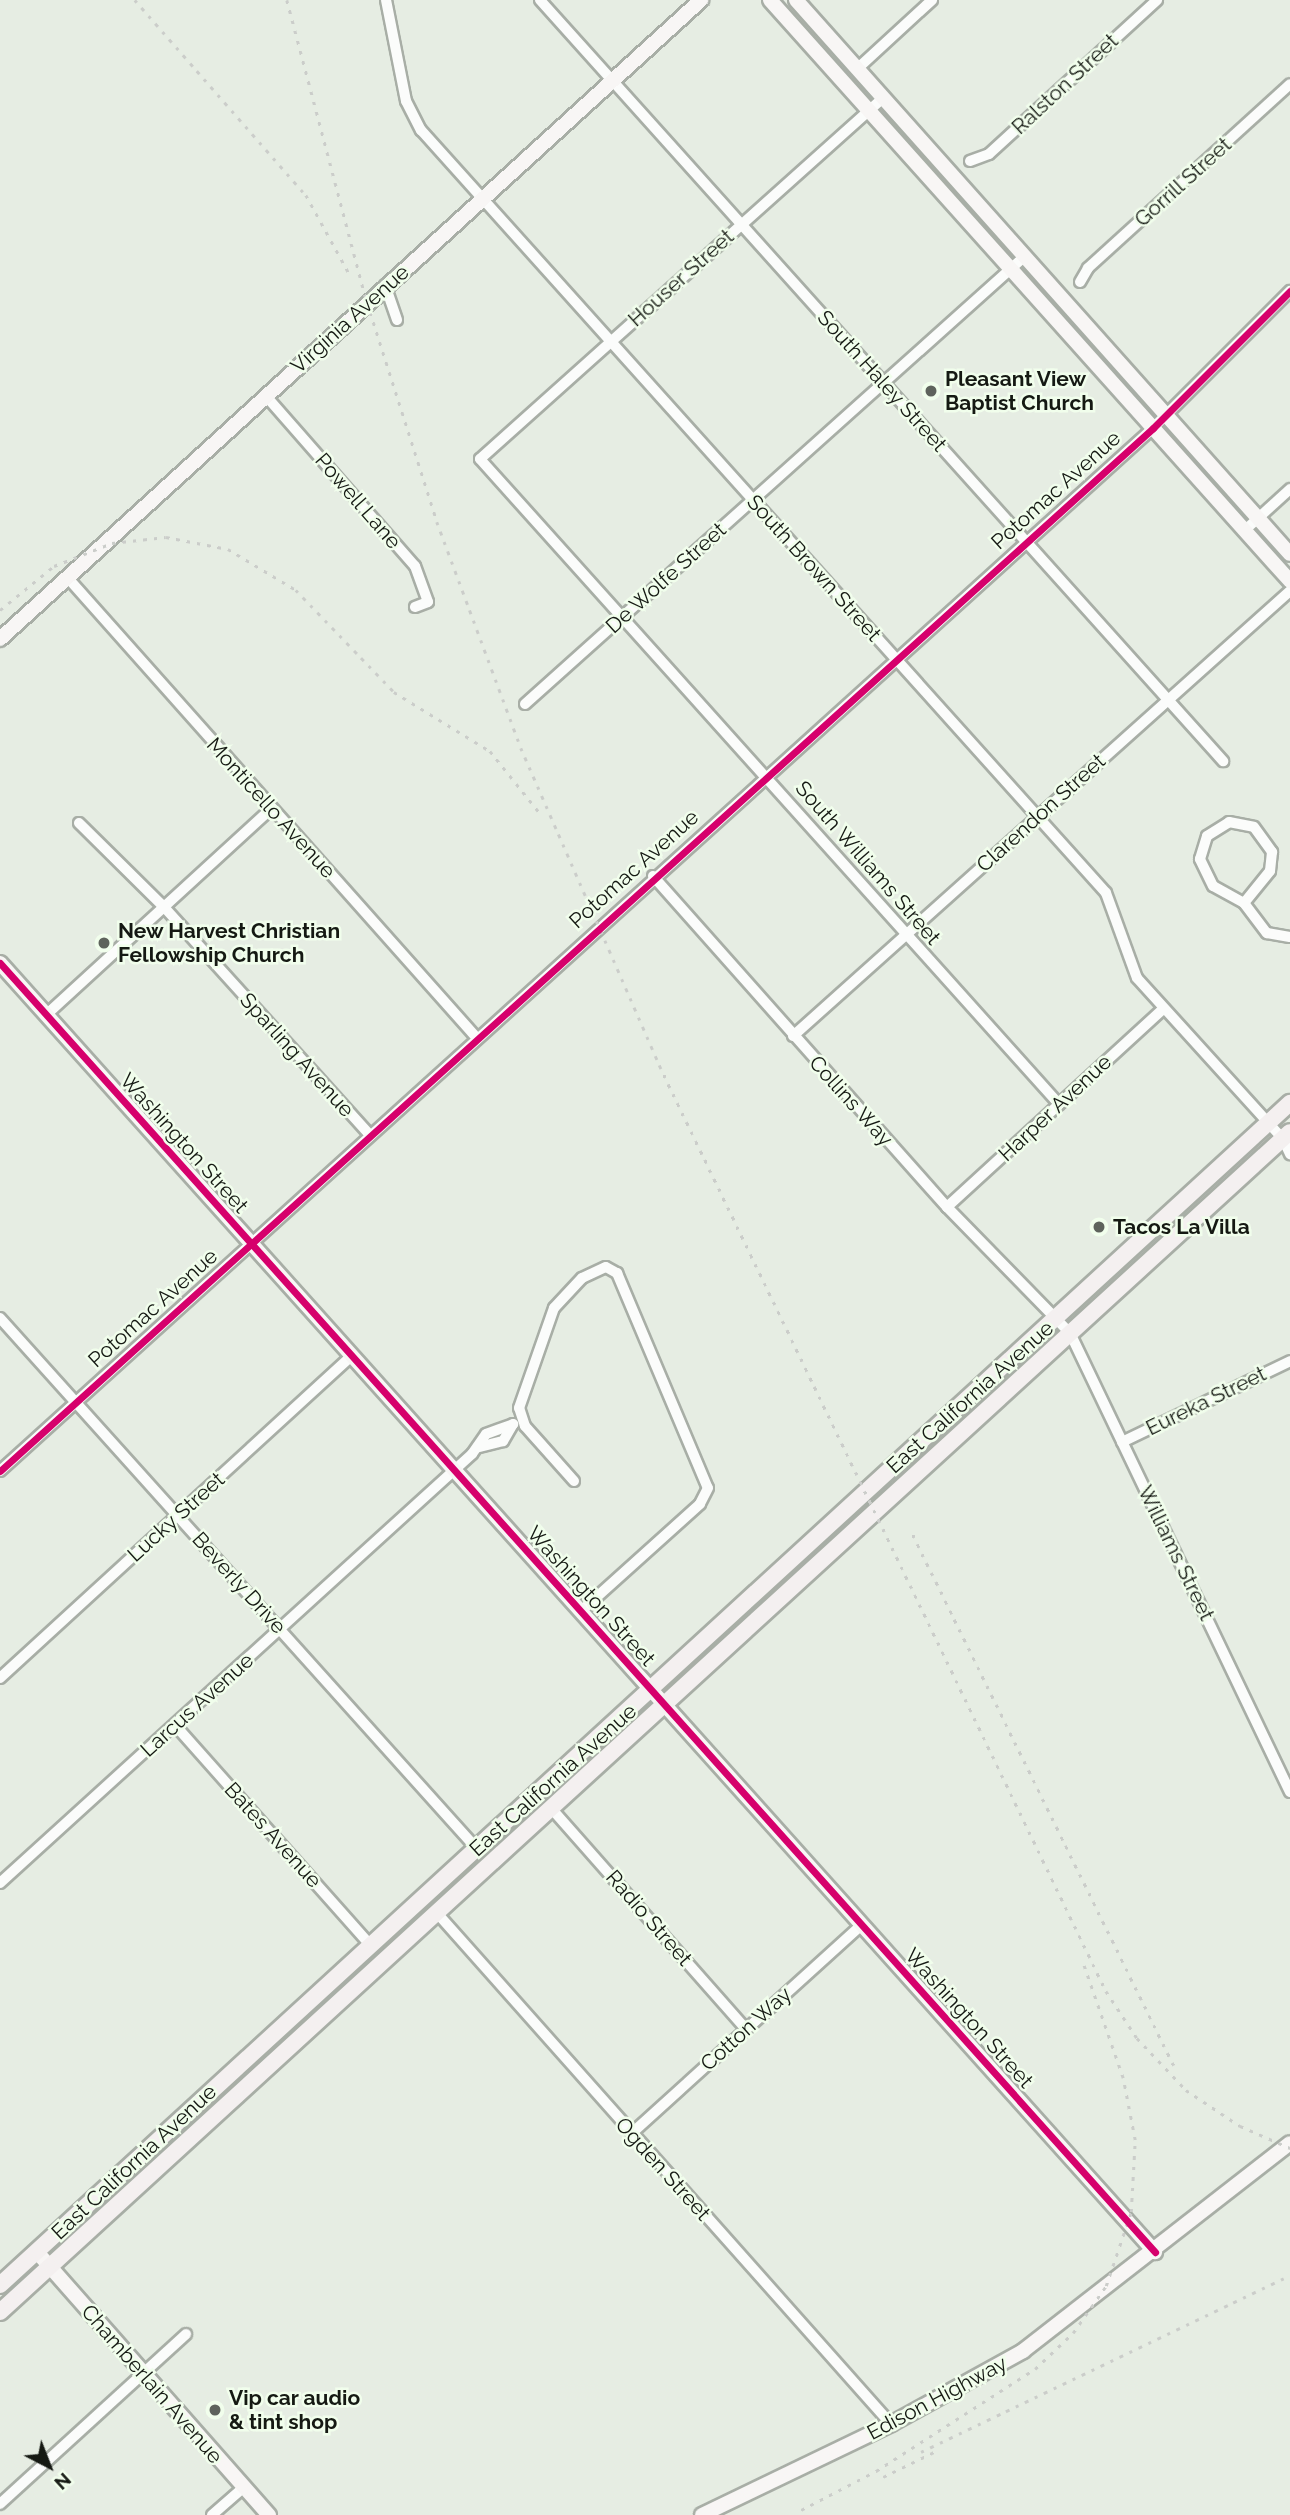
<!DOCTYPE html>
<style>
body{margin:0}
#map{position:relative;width:1290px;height:2515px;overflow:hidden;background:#e6ede3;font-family:Raleway,sans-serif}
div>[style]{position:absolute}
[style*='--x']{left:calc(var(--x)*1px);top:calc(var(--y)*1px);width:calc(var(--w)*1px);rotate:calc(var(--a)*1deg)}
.roads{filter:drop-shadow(2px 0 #a8aea6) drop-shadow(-2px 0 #a8aea6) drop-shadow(0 2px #a8aea6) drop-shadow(0 -2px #a8aea6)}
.street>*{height:10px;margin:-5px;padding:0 5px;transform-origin:5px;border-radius:5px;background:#fbfcfb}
.secondary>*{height:14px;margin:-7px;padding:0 7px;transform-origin:7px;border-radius:7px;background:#f8f6f5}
.primary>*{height:16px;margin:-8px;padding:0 8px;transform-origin:8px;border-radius:8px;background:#f4f0f0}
.rail>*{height:2.5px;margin-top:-1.25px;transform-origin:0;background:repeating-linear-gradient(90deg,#cbcdca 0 3.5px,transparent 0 10.5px)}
.cycleway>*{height:7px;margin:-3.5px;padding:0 3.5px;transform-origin:3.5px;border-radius:3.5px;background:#d6006c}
.dots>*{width:19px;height:19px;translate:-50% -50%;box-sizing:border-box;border:4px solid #f1feec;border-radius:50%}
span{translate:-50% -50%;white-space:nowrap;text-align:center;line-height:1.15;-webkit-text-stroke:5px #f1feec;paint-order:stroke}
.street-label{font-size:21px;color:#151913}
.poi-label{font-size:21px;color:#151913;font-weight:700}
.left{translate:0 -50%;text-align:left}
.north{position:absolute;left:14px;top:2431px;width:70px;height:70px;-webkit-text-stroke:5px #f1feec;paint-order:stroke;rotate:138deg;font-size:19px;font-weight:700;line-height:28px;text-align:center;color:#151913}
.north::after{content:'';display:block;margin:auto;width:24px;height:32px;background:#151913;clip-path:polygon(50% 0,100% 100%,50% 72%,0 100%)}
</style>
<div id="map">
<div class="roads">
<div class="street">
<div style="--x:386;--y:0;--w:103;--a:78.8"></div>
<div style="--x:406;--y:101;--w:33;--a:63"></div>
<div style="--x:421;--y:130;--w:1025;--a:48.08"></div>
<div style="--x:1106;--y:893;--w:90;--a:70"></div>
<div style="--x:1137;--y:978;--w:217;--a:47.8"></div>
<div style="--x:1283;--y:1139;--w:17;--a:65"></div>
<div style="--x:540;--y:0;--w:1023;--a:48.09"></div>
<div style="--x:857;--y:69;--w:102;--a:-42.6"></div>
<div style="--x:883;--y:98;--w:541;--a:138.15"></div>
<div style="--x:480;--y:459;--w:867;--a:48.09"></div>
<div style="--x:970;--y:161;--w:20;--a:-20"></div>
<div style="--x:989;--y:154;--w:228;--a:-42.5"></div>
<div style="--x:1080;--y:282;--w:16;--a:-60"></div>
<div style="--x:1088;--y:268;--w:273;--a:-42.3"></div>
<div style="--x:385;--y:285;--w:37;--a:71"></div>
<div style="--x:266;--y:396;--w:226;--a:48.8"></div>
<div style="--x:415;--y:566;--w:38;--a:70"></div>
<div style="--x:428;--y:602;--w:14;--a:159"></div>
<div style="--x:1245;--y:530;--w:61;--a:-42.3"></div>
<div style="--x:67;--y:577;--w:616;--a:48.36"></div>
<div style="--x:525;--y:704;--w:671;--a:-41.86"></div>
<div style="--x:1229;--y:822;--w:25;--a:11"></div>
<div style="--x:1254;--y:827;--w:31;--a:54"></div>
<div style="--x:1272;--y:852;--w:19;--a:96"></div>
<div style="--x:1270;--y:871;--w:41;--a:129.1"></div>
<div style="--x:1244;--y:903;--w:35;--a:-151"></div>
<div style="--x:1213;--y:886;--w:30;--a:-116"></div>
<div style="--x:1200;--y:859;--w:24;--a:-73"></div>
<div style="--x:1207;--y:836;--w:26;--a:-32"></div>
<div style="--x:79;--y:823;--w:120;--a:44.7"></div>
<div style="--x:164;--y:907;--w:306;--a:47.9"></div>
<div style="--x:653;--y:876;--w:443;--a:48.4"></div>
<div style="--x:947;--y:1207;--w:176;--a:45.7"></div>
<div style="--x:1070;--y:1333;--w:509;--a:64.39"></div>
<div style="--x:1244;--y:903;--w:38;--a:53"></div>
<div style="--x:1267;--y:933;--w:23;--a:10"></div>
<div style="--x:46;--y:1015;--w:305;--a:-42.5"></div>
<div style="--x:793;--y:1036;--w:667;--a:-41.84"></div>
<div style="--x:947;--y:1207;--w:293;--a:-42.5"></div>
<div style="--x:0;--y:1318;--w:714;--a:48.07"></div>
<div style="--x:1122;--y:1442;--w:187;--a:-25.7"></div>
<div style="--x:0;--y:1471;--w:1555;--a:-42.13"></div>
<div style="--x:1153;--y:428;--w:194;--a:-45"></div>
<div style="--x:574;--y:1481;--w:74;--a:-131.7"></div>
<div style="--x:525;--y:1426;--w:19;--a:-108"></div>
<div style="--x:519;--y:1408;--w:106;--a:-70.7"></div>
<div style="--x:554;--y:1308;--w:41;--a:-47"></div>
<div style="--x:582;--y:1278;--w:26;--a:-25"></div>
<div style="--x:606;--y:1267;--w:13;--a:29"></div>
<div style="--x:617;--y:1273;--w:233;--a:67.1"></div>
<div style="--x:708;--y:1488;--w:18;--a:117"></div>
<div style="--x:700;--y:1504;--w:160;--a:138"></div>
<div style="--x:0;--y:1678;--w:477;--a:-42.5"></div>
<div style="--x:175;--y:1725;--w:295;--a:48.4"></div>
<div style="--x:551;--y:1808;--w:295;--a:48.6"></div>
<div style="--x:0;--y:1883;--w:638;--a:-42.27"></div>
<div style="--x:472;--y:1454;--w:24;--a:-55"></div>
<div style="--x:486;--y:1434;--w:29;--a:-20"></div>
<div style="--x:513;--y:1424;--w:20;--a:120"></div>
<div style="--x:503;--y:1441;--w:25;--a:166"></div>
<div style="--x:437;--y:1913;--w:684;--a:48.38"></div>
<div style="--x:632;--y:2133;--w:309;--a:-42.2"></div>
<div style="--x:0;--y:2504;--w:252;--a:-42.4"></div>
<div style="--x:212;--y:2515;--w:43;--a:-41.2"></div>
</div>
<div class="secondary">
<div style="--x:770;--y:0;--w:780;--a:48.17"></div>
<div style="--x:796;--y:0;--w:742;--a:48.28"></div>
<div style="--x:0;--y:639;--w:949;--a:-42.35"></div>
<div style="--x:0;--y:963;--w:1731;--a:48.14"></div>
<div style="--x:37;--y:2252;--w:351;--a:48.6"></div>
<div style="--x:702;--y:2515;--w:210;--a:-25.7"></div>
<div style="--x:891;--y:2424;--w:151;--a:-28.9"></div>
<div style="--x:1023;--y:2351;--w:338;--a:-37.9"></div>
</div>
<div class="primary">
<div style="--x:0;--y:2285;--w:1750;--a:-42.5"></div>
<div style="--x:0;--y:2312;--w:1748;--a:-42.45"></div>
</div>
</div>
<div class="rail">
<div style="--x:135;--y:0;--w:259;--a:48.8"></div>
<div style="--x:306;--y:195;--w:94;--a:61.2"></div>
<div style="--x:287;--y:0;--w:312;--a:75.2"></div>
<div style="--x:367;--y:302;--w:231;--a:72.3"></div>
<div style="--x:437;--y:522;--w:241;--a:69.6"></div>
<div style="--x:521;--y:748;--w:357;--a:66.4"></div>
<div style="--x:664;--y:1075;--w:1017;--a:64.24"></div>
<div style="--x:1106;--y:1991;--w:56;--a:56.6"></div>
<div style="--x:1137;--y:2038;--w:71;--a:46.7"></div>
<div style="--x:1186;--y:2090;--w:65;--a:33.7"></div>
<div style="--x:1240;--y:2126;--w:55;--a:23.7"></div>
<div style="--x:0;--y:610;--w:70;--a:-39.2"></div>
<div style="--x:54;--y:566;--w:62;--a:-21.6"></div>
<div style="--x:112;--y:543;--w:54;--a:-6.3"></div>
<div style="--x:166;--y:537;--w:63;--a:11"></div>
<div style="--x:228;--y:549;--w:79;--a:31.1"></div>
<div style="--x:296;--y:590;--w:141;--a:46.1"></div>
<div style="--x:394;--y:692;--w:113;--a:31.6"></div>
<div style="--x:490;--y:751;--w:78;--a:51.2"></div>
<div style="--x:913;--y:1535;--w:598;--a:63.82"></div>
<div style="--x:921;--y:2452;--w:409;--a:-25.6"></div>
<div style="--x:883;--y:2477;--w:57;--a:-26.1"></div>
<div style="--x:801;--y:2510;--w:85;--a:-27.5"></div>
<div style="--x:876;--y:2471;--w:189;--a:-32.7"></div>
<div style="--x:1035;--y:2369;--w:52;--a:-43.5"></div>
<div style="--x:1073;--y:2333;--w:57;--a:-54.9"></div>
<div style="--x:1106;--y:2286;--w:78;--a:-71.3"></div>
<div style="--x:1131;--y:2212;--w:72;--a:-86.8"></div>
<div style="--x:1135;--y:2140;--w:63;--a:-101"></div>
<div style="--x:1123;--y:2078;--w:119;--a:-109.2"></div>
</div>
<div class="cycleway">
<div style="--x:0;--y:963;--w:1731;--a:48.14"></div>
<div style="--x:0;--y:1471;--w:1555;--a:-42.13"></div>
<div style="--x:1153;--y:428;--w:194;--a:-45"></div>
</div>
<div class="dots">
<div style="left:931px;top:391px;background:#5e635c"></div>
<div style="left:104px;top:943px;background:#5e635c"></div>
<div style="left:1099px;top:1227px;background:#5e635c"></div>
<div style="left:215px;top:2410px;background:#5e635c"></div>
</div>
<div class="street-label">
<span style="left:1065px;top:84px;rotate:-43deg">Ralston Street</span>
<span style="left:1183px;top:182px;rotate:-42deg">Gorrill Street</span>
<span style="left:681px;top:278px;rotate:-42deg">Houser Street</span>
<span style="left:350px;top:319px;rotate:-42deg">Virginia Avenue</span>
<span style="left:882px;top:381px;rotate:48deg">South Haley Street</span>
<span style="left:1056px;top:490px;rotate:-42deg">Potomac Avenue</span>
<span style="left:358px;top:501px;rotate:49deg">Powell Lane</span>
<span style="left:814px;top:568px;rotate:48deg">South Brown Street</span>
<span style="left:666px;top:578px;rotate:-42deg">De Wolfe Street</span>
<span style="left:271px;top:808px;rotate:48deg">Monticello Avenue</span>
<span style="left:1041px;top:813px;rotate:-42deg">Clarendon Street</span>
<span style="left:868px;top:863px;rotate:49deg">South Williams Street</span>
<span style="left:634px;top:869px;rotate:-42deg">Potomac Avenue</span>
<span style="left:297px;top:1055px;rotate:48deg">Sparling Avenue</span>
<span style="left:851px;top:1101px;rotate:48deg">Collins Way</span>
<span style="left:1055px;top:1108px;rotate:-43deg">Harper Avenue</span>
<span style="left:184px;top:1143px;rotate:48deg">Washington Street</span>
<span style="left:153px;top:1308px;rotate:-42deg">Potomac Avenue</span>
<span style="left:970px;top:1397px;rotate:-42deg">East California Avenue</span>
<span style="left:1206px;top:1401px;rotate:-26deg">Eureka Street</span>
<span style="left:176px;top:1517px;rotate:-42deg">Lucky Street</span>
<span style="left:1176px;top:1553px;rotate:64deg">Williams Street</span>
<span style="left:239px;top:1583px;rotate:48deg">Beverly Drive</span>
<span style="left:591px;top:1596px;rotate:48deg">Washington Street</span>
<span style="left:197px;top:1705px;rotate:-42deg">Larcus Avenue</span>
<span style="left:553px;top:1780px;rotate:-42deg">East California Avenue</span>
<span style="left:273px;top:1835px;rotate:48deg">Bates Avenue</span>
<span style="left:649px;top:1918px;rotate:49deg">Radio Street</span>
<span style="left:969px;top:2018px;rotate:48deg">Washington Street</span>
<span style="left:746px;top:2029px;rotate:-42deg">Cotton Way</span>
<span style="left:134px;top:2162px;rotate:-43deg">East California Avenue</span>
<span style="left:663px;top:2169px;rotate:48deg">Ogden Street</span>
<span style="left:152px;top:2384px;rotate:49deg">Chamberlain Avenue</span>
<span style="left:937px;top:2398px;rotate:-28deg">Edison Highway</span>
</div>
<div class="poi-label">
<span class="left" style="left:945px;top:391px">Pleasant View<br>Baptist Church</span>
<span class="left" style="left:118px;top:943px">New Harvest Christian<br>Fellowship Church</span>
<span class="left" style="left:1113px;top:1227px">Tacos La Villa</span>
<span class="left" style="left:229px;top:2410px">Vip car audio<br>&amp; tint shop</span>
</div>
<div class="north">N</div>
</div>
